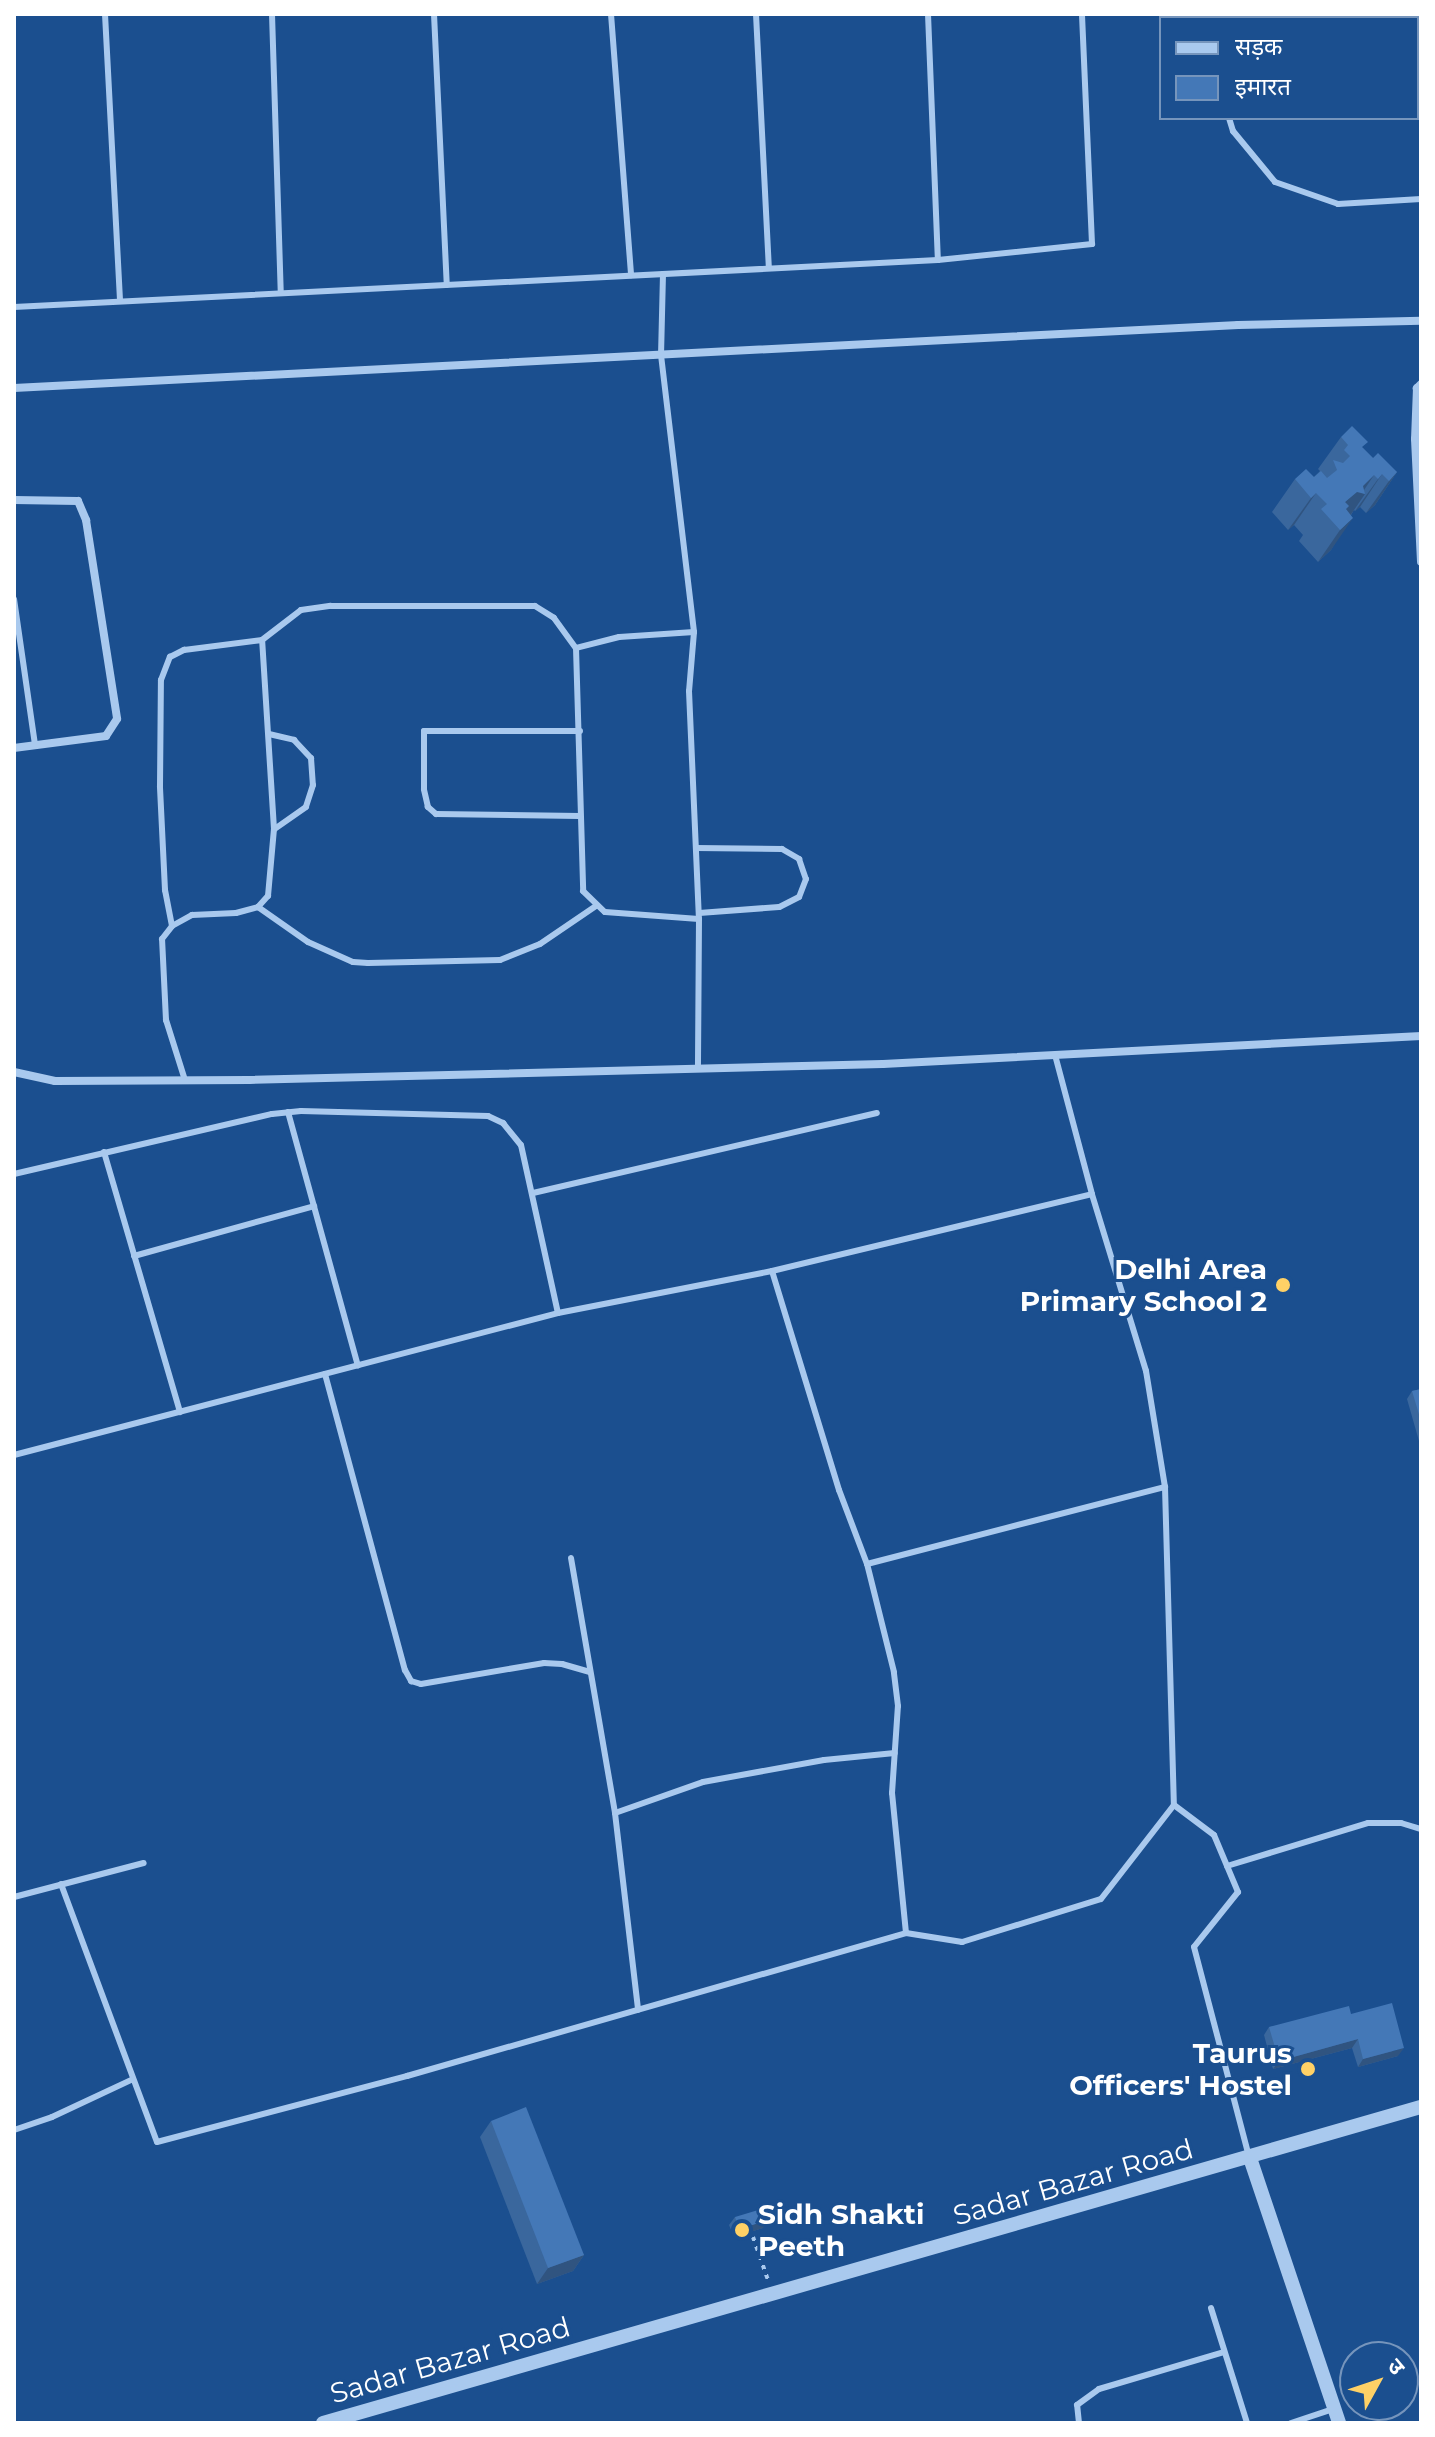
<!DOCTYPE html>
<meta charset="utf-8">
<style>
body{margin:0}
#map{position:relative;width:1435px;height:2437px;overflow:hidden;background:#1b4f8f;font-family:Montserrat,"Noto Sans Devanagari",sans-serif}
div>[style]{position:absolute}
[style*='--x']{left:calc(var(--x)*1px);top:calc(var(--y)*1px);width:calc(var(--w)*1px);rotate:calc(var(--a)*1deg)}
.path>*{height:4px;margin-top:-2px;transform-origin:0;background:repeating-linear-gradient(90deg,#a9c9ee 0 4px,transparent 0 10px)}
.service>*{height:6px;margin:-3px;padding:0 3px;transform-origin:3px;border-radius:3px;background:#a9c9ee}
.minor>*{height:8px;margin:-4px;padding:0 4px;transform-origin:4px;border-radius:4px;background:#a9c9ee}
.tertiary>*{height:14px;margin:-7px;padding:0 7px;transform-origin:7px;border-radius:7px;background:#a9c9ee}
.wall>*{inset:0;background:#3a679d}
.shaded-wall>*{inset:0;background:#305480}
.building>*{inset:0;background:#4478b7}
.dots>*{width:22px;height:22px;translate:-50% -50%;box-sizing:border-box;border:4px solid #1b4f8f;border-radius:50%}
span{translate:-50% -50%;white-space:nowrap;text-align:center;line-height:1.15;-webkit-text-stroke:6px #1b4f8f;paint-order:stroke}
.poi-label{font-size:28px;color:#fff;font-weight:700}
.right{translate:-100% -50%;text-align:right}
.left{translate:0 -50%;text-align:left}
.street-label{font-size:28px;color:#fff}
.frame{position:absolute;inset:0;border:16px solid #fff;pointer-events:none}
.legend{position:absolute;left:1159px;top:16px;width:260px;height:104px;box-sizing:border-box;background:#1b4f8f;border:2px solid #7695bc;margin:0;padding:10px 14px;list-style:none;font-size:24px;color:#fff}
.legend li{display:flex;align-items:center;gap:16px;height:40px}
.legend b{width:40px;border:2px solid #7695bc}
.north{position:absolute;left:1339px;top:2341px;width:80px;height:80px;box-sizing:border-box;background:#1b4f8f;border:2px solid #7695bc;border-radius:50%;rotate:50deg;font-size:22px;font-weight:700;line-height:32px;text-align:center;color:#fff}
.north::after{content:'';display:block;margin:auto;width:28px;height:36px;background:#ffd166;clip-path:polygon(50% 0,100% 100%,50% 72%,0 100%)}
</style>
<div id="map">
<div class="path">
<div style="--x:753;--y:2237;--w:46;--a:70.8"></div>
</div>
<div class="service">
<div style="--x:105;--y:14;--w:287;--a:87"></div>
<div style="--x:272;--y:14;--w:279;--a:88.2"></div>
<div style="--x:434;--y:14;--w:271;--a:87.3"></div>
<div style="--x:611;--y:14;--w:262;--a:85.6"></div>
<div style="--x:756;--y:14;--w:254;--a:87.1"></div>
<div style="--x:928;--y:14;--w:246;--a:87.7"></div>
<div style="--x:1213;--y:14;--w:4;--a:90"></div>
<div style="--x:1229;--y:118;--w:14;--a:73"></div>
<div style="--x:1233;--y:131;--w:66;--a:50.5"></div>
<div style="--x:1275;--y:182;--w:67;--a:19.2"></div>
<div style="--x:1338;--y:204;--w:83;--a:-3.4"></div>
<div style="--x:663;--y:274;--w:81;--a:91.4"></div>
<div style="--x:661;--y:355;--w:279;--a:83.2"></div>
<div style="--x:694;--y:632;--w:59;--a:94.8"></div>
<div style="--x:689;--y:691;--w:228;--a:87.5"></div>
<div style="--x:699;--y:919;--w:147;--a:90.4"></div>
<div style="--x:14;--y:307;--w:925;--a:-2.91"></div>
<div style="--x:938;--y:260;--w:155;--a:-5.9"></div>
<div style="--x:1092;--y:244;--w:230;--a:-92.5"></div>
<div style="--x:14;--y:599;--w:148;--a:81.8"></div>
<div style="--x:694;--y:632;--w:75;--a:176.2"></div>
<div style="--x:619;--y:637;--w:44;--a:165.7"></div>
<div style="--x:576;--y:648;--w:243;--a:88.3"></div>
<div style="--x:583;--y:891;--w:30;--a:44"></div>
<div style="--x:605;--y:912;--w:94;--a:4.3"></div>
<div style="--x:269;--y:734;--w:26;--a:13"></div>
<div style="--x:294;--y:740;--w:25;--a:47"></div>
<div style="--x:311;--y:758;--w:27;--a:86"></div>
<div style="--x:313;--y:785;--w:23;--a:108"></div>
<div style="--x:306;--y:807;--w:39;--a:145"></div>
<div style="--x:580;--y:816;--w:144;--a:-179.2"></div>
<div style="--x:436;--y:814;--w:11;--a:-139"></div>
<div style="--x:428;--y:807;--w:18;--a:-103"></div>
<div style="--x:424;--y:789;--w:58;--a:-90"></div>
<div style="--x:424;--y:731;--w:156;--a:0"></div>
<div style="--x:696;--y:848;--w:86;--a:0.7"></div>
<div style="--x:782;--y:849;--w:20;--a:30"></div>
<div style="--x:799;--y:859;--w:21;--a:71"></div>
<div style="--x:806;--y:879;--w:19;--a:111"></div>
<div style="--x:799;--y:897;--w:22;--a:153"></div>
<div style="--x:779;--y:907;--w:80;--a:175.7"></div>
<div style="--x:258;--y:907;--w:61;--a:35"></div>
<div style="--x:308;--y:942;--w:49;--a:24"></div>
<div style="--x:353;--y:962;--w:15;--a:4"></div>
<div style="--x:368;--y:963;--w:132;--a:-1.3"></div>
<div style="--x:500;--y:960;--w:43;--a:-21.8"></div>
<div style="--x:540;--y:944;--w:68;--a:-34.2"></div>
<div style="--x:172;--y:926;--w:37;--a:-101"></div>
<div style="--x:165;--y:890;--w:104;--a:-92.8"></div>
<div style="--x:160;--y:786;--w:106;--a:-89.5"></div>
<div style="--x:161;--y:680;--w:25;--a:-69"></div>
<div style="--x:170;--y:657;--w:16;--a:-27"></div>
<div style="--x:184;--y:650;--w:79;--a:-7.3"></div>
<div style="--x:262;--y:640;--w:49;--a:-37.6"></div>
<div style="--x:301;--y:610;--w:30;--a:-8"></div>
<div style="--x:331;--y:606;--w:204;--a:0"></div>
<div style="--x:535;--y:606;--w:22;--a:32"></div>
<div style="--x:554;--y:618;--w:37;--a:54"></div>
<div style="--x:184;--y:1077;--w:60;--a:-107.5"></div>
<div style="--x:166;--y:1020;--w:81;--a:-92.8"></div>
<div style="--x:162;--y:939;--w:16;--a:-52"></div>
<div style="--x:172;--y:926;--w:23;--a:-29"></div>
<div style="--x:192;--y:915;--w:44;--a:-2.6"></div>
<div style="--x:236;--y:913;--w:23;--a:-15"></div>
<div style="--x:258;--y:907;--w:15;--a:-48"></div>
<div style="--x:268;--y:896;--w:67;--a:-84.9"></div>
<div style="--x:274;--y:829;--w:189;--a:-93.6"></div>
<div style="--x:288;--y:1112;--w:263;--a:74.6"></div>
<div style="--x:104;--y:1152;--w:271;--a:73.7"></div>
<div style="--x:14;--y:1174;--w:265;--a:-13.1"></div>
<div style="--x:272;--y:1114;--w:29;--a:-6"></div>
<div style="--x:301;--y:1111;--w:187;--a:1.5"></div>
<div style="--x:488;--y:1116;--w:17;--a:25"></div>
<div style="--x:503;--y:1123;--w:28;--a:51"></div>
<div style="--x:521;--y:1145;--w:172;--a:77.6"></div>
<div style="--x:533;--y:1193;--w:353;--a:-13.1"></div>
<div style="--x:134;--y:1256;--w:187;--a:-15.5"></div>
<div style="--x:325;--y:1374;--w:307;--a:74.9"></div>
<div style="--x:405;--y:1670;--w:13;--a:61"></div>
<div style="--x:411;--y:1681;--w:10;--a:17"></div>
<div style="--x:421;--y:1684;--w:125;--a:-9.7"></div>
<div style="--x:544;--y:1663;--w:18;--a:3"></div>
<div style="--x:562;--y:1664;--w:29;--a:16"></div>
<div style="--x:14;--y:1455;--w:562;--a:-14.63"></div>
<div style="--x:558;--y:1313;--w:218;--a:-11.1"></div>
<div style="--x:772;--y:1271;--w:329;--a:-13.5"></div>
<div style="--x:1092;--y:1194;--w:144;--a:-104.9"></div>
<div style="--x:1165;--y:1487;--w:318;--a:88.4"></div>
<div style="--x:1174;--y:1805;--w:50;--a:36.9"></div>
<div style="--x:1214;--y:1835;--w:62;--a:67.2"></div>
<div style="--x:1238;--y:1892;--w:70;--a:128.7"></div>
<div style="--x:1194;--y:1947;--w:216;--a:75.3"></div>
<div style="--x:571;--y:1558;--w:259;--a:80.2"></div>
<div style="--x:615;--y:1813;--w:198;--a:83.3"></div>
<div style="--x:867;--y:1564;--w:308;--a:-14.5"></div>
<div style="--x:1165;--y:1487;--w:118;--a:-99.3"></div>
<div style="--x:1146;--y:1371;--w:185;--a:-107"></div>
<div style="--x:615;--y:1813;--w:93;--a:-19.4"></div>
<div style="--x:703;--y:1782;--w:123;--a:-10.3"></div>
<div style="--x:824;--y:1760;--w:71;--a:-5.6"></div>
<div style="--x:1227;--y:1866;--w:147;--a:-17"></div>
<div style="--x:1368;--y:1823;--w:33;--a:0"></div>
<div style="--x:1401;--y:1823;--w:21;--a:17"></div>
<div style="--x:61;--y:1884;--w:275;--a:69.6"></div>
<div style="--x:157;--y:2142;--w:259;--a:-14.8"></div>
<div style="--x:407;--y:2076;--w:519;--a:-15.99"></div>
<div style="--x:906;--y:1933;--w:141;--a:-95.7"></div>
<div style="--x:892;--y:1793;--w:87;--a:-86.1"></div>
<div style="--x:898;--y:1706;--w:34;--a:-97"></div>
<div style="--x:894;--y:1672;--w:111;--a:-104"></div>
<div style="--x:867;--y:1564;--w:79;--a:-110.7"></div>
<div style="--x:839;--y:1490;--w:229;--a:-107"></div>
<div style="--x:14;--y:1897;--w:134;--a:-14.7"></div>
<div style="--x:906;--y:1933;--w:57;--a:9.1"></div>
<div style="--x:962;--y:1942;--w:145;--a:-17.2"></div>
<div style="--x:1101;--y:1899;--w:119;--a:-52.2"></div>
<div style="--x:14;--y:2130;--w:40;--a:-18.9"></div>
<div style="--x:52;--y:2117;--w:87;--a:-25.1"></div>
<div style="--x:1211;--y:2308;--w:121;--a:72.6"></div>
<div style="--x:1079;--y:2423;--w:18;--a:-96"></div>
<div style="--x:1077;--y:2405;--w:27;--a:-36"></div>
<div style="--x:1099;--y:2389;--w:130;--a:-16.5"></div>
<div style="--x:1291;--y:2423;--w:44;--a:-18.4"></div>
</div>
<div class="minor">
<div style="--x:1421;--y:384;--w:6;--a:135"></div>
<div style="--x:1417;--y:388;--w:51;--a:92.2"></div>
<div style="--x:1415;--y:439;--w:123;--a:87.2"></div>
<div style="--x:14;--y:388;--w:1226;--a:-2.95"></div>
<div style="--x:1238;--y:325;--w:183;--a:-1.3"></div>
<div style="--x:14;--y:500;--w:64;--a:0.9"></div>
<div style="--x:78;--y:501;--w:21;--a:67"></div>
<div style="--x:86;--y:520;--w:201;--a:81.1"></div>
<div style="--x:117;--y:719;--w:20;--a:123"></div>
<div style="--x:106;--y:736;--w:93;--a:172.6"></div>
<div style="--x:14;--y:1072;--w:42;--a:12.4"></div>
<div style="--x:55;--y:1081;--w:194;--a:-0.3"></div>
<div style="--x:249;--y:1080;--w:634;--a:-1.45"></div>
<div style="--x:883;--y:1064;--w:539;--a:-2.98"></div>
</div>
<div class="tertiary">
<div style="--x:1250;--y:2158;--w:280;--a:71.4"></div>
<div style="--x:323;--y:2423;--w:1143;--a:-16.06"></div>
</div>
<div class="wall">
<div style="clip-path:polygon(1341px 437px,1363px 448px,1373px 458px,1397px 472px,1375px 505px,1366px 513px,1360px 507px,1355px 511px,1354px 510px,1331px 550px,1318px 562px,1299px 541px,1303px 535px,1294px 525px,1288px 530px,1272px 512px,1295px 479px,1314px 477px,1320px 471px,1318px 469px)"></div>
<div style="clip-path:polygon(1421px 1389px,1421px 1448px,1407px 1399px,1412px 1391px)"></div>
<div style="clip-path:polygon(1351px 2014px,1398px 2056px,1358px 2067px,1352px 2048px,1273px 2069px,1264px 2035px,1269px 2027px)"></div>
<div style="clip-path:polygon(491px 2121px,584px 2255px,573px 2271px,537px 2284px,480px 2137px)"></div>
<div style="clip-path:polygon(735px 2217px,763px 2228px,734px 2237px,729px 2225px)"></div>
</div>
<div class="shaded-wall">
<div style="clip-path:polygon(1397px 472px,1375px 505px,1366px 513px,1389px 481px)"></div>
<div style="clip-path:polygon(1382px 474px,1360px 507px,1355px 511px,1378px 479px)"></div>
<div style="clip-path:polygon(1374px 475px,1362px 493px,1365px 494px,1343px 526px,1345px 502px)"></div>
<div style="clip-path:polygon(1316px 493px,1294px 525px,1288px 530px,1311px 498px)"></div>
<div style="clip-path:polygon(1353px 518px,1331px 550px,1318px 562px,1340px 530px)"></div>
<div style="clip-path:polygon(1358px 2039px,1352px 2048px,1273px 2069px,1279px 2061px)"></div>
<div style="clip-path:polygon(1404px 2048px,1398px 2056px,1358px 2067px,1363px 2059px)"></div>
<div style="clip-path:polygon(769px 2220px,763px 2228px,734px 2237px,739px 2229px)"></div>
<div style="clip-path:polygon(584px 2255px,573px 2271px,537px 2284px,548px 2268px)"></div>
</div>
<div class="building">
<div style="clip-path:polygon(1352px 426px,1368px 442px,1362px 447px,1373px 458px,1378px 453px,1397px 472px,1389px 481px,1382px 474px,1378px 479px,1374px 475px,1363px 486px,1365px 494px,1357px 492px,1345px 502px,1349px 506px,1346px 509px,1353px 518px,1340px 530px,1321px 509px,1327px 504px,1316px 493px,1311px 498px,1295px 479px,1306px 469px,1314px 477px,1321px 471px,1327px 478px,1337px 470px,1333px 460px,1343px 463px,1350px 456px,1344px 450px,1348px 445px,1341px 437px)"></div>
<div style="clip-path:polygon(1421px 1389px,1421px 1421px,1412px 1391px)"></div>
<div style="clip-path:polygon(1392px 2003px,1404px 2048px,1363px 2059px,1358px 2039px,1279px 2061px,1269px 2027px,1349px 2006px,1351px 2014px)"></div>
<div style="clip-path:polygon(526px 2107px,584px 2255px,548px 2268px,491px 2121px)"></div>
<div style="clip-path:polygon(765px 2208px,769px 2220px,739px 2229px,735px 2217px)"></div>
</div>
<div class="dots">
<div style="left:1283px;top:1285px;background:#ffd166"></div>
<div style="left:1308px;top:2069px;background:#ffd166"></div>
<div style="left:742px;top:2230px;background:#ffd166"></div>
</div>
<div class="poi-label">
<span class="right" style="left:1267px;top:1285px">Delhi Area<br>Primary School 2</span>
<span class="right" style="left:1292px;top:2069px">Taurus<br>Officers' Hostel</span>
<span class="left" style="left:758px;top:2230px">Sidh Shakti<br>Peeth</span>
</div>
<div class="street-label">
<span style="left:1073px;top:2182px;rotate:-16deg">Sadar Bazar Road</span>
<span style="left:450px;top:2360px;rotate:-16deg">Sadar Bazar Road</span>
</div>
<div class="frame"></div>
<ul class="legend">
<li><b style="height:10px;background:#a9c9ee"></b>सड़क</li>
<li><b style="height:22px;background:#4478b7"></b>इमारत</li>
</ul>
<div class="north">उ</div>
</div>
